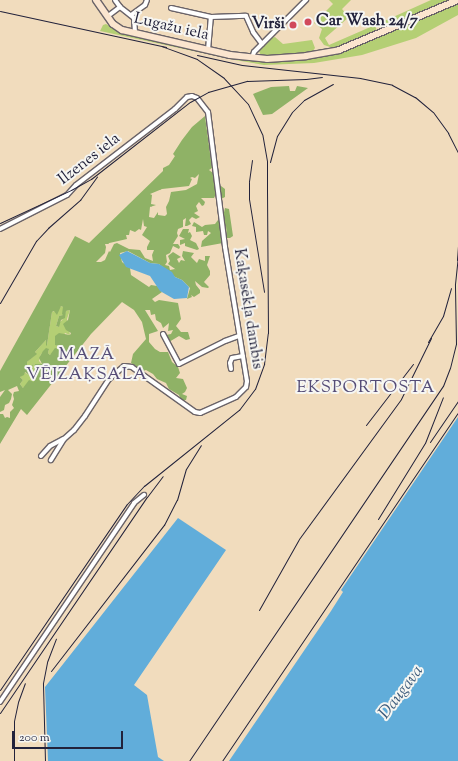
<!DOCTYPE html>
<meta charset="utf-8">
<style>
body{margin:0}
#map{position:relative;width:458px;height:761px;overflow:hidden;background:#f1dcbd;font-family:"Sorts Mill Goudy",serif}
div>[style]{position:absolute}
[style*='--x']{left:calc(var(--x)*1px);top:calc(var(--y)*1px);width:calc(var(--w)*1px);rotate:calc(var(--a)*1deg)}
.green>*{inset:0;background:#b4cf74}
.forest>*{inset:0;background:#8fb266}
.water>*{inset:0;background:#61adda}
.roads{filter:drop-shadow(1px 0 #6a6368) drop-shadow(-1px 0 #6a6368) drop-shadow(0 1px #6a6368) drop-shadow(0 -1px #6a6368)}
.street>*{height:4px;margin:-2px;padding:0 2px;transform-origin:2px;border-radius:2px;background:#fff}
.secondary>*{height:6px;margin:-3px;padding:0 3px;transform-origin:3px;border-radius:3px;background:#fbe5cf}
.rail>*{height:1px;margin:-0.5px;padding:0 0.5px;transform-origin:0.5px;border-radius:0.5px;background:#22223b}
.dots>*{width:11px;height:11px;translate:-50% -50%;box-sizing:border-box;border:2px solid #f6f6f2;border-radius:50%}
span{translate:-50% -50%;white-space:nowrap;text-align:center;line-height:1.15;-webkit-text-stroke:4px #f6f6f2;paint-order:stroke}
.poi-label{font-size:16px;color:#22223b;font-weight:700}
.left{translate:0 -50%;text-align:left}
.right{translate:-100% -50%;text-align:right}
.street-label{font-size:16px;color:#22223b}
.neighbourhood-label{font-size:17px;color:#564d77;letter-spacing:1px}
.water-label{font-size:17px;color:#3b5a7b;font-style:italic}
.scale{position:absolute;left:12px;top:731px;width:111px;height:18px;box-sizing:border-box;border:2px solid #22223b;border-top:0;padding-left:5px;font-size:12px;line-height:14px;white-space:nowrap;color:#22223b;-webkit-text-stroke:3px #f6f6f2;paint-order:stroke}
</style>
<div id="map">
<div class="green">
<div style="clip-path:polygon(329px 0,351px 0,342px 9px,349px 17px,325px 38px,329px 45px,375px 25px,377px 31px,336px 47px,330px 47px,324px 45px,319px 38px,322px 29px,314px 23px,333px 4px)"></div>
<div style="clip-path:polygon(431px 0,449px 0,388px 26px,384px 26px,382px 22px)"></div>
<div style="clip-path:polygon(458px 2px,458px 15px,416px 38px,362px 55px,314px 63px,264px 65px,235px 60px,100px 31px,103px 25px,106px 24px,116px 30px,133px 35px,228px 57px,257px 61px,282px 61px,315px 58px,337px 53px)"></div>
<div style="clip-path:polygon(275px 37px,283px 44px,312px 40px,315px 48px,312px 52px,284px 56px,261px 56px,259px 51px,272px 38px)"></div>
<div style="clip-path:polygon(61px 306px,63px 307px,64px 315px,59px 316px,56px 326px,59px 327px,59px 323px,63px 319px,66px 311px,70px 310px,67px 319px,70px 335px,65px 333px,58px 350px,50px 355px,48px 353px,49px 349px,41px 354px,39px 361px,42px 364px,35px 372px,34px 382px,23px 388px,20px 384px,23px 380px,20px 377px,24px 372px,29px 375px,34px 363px,28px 372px,25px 366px,27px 362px,36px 354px,35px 352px,46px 340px,47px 345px,52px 312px,58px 310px)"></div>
</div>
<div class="forest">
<div style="clip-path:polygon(289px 86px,290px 91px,295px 91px,297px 86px,308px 88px,272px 114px,263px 115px,253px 94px,271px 87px)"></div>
<div style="clip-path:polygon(evenodd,205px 116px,212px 168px,209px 170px,213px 173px,215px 188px,221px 186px,225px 189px,225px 197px,221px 199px,216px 194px,214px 198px,201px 198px,205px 202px,204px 205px,202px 206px,199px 202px,196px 206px,198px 211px,194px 213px,200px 217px,196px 219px,192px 217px,189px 220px,191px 224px,187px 226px,185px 226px,186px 218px,183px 220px,183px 227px,178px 229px,177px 233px,178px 236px,173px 244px,178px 244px,180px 247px,179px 249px,173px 246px,170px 253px,166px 255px,167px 262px,165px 265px,169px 266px,170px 270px,175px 269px,178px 271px,168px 264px,170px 261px,168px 256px,173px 252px,181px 257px,177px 259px,179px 263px,181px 260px,185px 261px,182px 256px,183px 251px,194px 253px,191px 257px,197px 263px,199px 259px,205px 261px,205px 256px,210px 256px,207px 265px,210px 271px,210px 275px,204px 282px,209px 287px,208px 288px,202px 287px,195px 281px,196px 285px,200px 290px,200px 293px,194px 297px,191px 295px,192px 297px,187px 299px,190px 288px,182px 280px,175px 277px,159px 264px,150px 263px,128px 251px,120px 253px,122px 262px,130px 268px,131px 275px,149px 287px,151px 285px,157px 286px,162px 292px,152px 299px,155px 302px,159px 300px,178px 303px,181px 319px,176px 326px,181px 332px,188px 332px,190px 339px,186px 340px,179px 336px,169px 342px,166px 335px,171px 334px,173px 330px,168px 331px,169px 323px,163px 328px,161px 323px,156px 320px,155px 314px,151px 315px,150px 310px,145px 310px,158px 331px,149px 334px,149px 342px,155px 349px,160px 352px,168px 352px,172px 362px,178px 367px,180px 373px,176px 378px,183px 379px,187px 388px,185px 392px,182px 394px,187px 396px,186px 400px,183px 400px,180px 398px,179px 395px,169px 389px,166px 383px,157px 379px,153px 374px,146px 370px,143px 371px,131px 363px,133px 354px,146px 339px,142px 322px,134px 310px,122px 302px,91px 334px,27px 415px,21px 409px,0 444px,0 414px,3px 414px,5px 418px,7px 417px,10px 418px,10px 412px,14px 408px,12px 405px,14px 399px,13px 395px,14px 392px,19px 391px,17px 386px,8px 390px,12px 394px,11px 399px,9px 403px,5px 405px,4px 410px,0 412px,0 397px,5px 390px,0 392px,0 371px,75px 236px,89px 243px,163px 171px,163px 168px,169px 165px,175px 156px,173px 154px,182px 140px,192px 127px,205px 116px,199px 174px,197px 184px,186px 190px,171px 192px,169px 201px,166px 207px,167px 214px,165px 216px,158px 215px,158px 212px,154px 218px,149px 217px,150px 207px,156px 205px,151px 204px,152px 195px,150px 194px,162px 189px,189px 186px,192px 179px,190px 178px,192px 177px,195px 178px,199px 174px,205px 116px,143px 219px,144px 226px,147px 227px,142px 235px,150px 241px,147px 247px,147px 250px,154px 250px,152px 255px,153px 261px,145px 258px,140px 250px,129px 249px,117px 243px,114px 244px,110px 252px,109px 251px,105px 260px,101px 262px,96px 262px,105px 253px,106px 247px,105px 244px,127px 239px,126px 235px,129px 235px,130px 230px,135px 232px,139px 229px,141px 230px,143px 219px,205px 116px,61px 306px,63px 307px,62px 314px,63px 315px,59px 316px,56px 326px,59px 327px,61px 320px,65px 318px,66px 311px,70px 310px,68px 320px,63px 324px,66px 330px,71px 333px,70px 335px,59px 333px,55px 336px,55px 345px,59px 346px,58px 349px,55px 348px,50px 355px,48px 353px,49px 349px,46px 348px,43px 351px,39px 358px,42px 364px,35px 364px,34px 371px,35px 372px,32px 375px,34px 382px,29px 380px,23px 388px,20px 384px,23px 380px,20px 377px,24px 375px,25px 372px,29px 375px,34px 363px,28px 371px,25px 366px,27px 365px,27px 362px,37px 354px,35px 352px,46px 340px,46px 346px,47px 345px,52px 312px,54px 311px,57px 315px,61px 306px)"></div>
<div style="clip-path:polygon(225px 208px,229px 209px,233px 236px,230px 238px,227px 238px,226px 226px,223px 225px,224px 222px,223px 217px)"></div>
<div style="clip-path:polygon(218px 220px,220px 222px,223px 243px,201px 247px,202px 241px,211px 233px,208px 231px,207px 235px,204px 235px,203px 231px,196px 232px,196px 227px,192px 226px,194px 222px,202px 227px,205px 225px,215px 224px)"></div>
<div style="clip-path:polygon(183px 229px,189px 229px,188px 233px,190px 232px,192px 236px,190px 240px,196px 243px,199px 249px,197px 250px,185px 246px,185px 243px,180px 245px,180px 240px,185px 239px,179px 236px)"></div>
</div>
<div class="water">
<div style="clip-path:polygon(127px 251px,150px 263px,159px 264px,172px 272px,175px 277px,182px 280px,189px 287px,187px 298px,174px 299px,160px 291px,150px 276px,126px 267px,119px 255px)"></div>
<div style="clip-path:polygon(458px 417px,458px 761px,229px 761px,331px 611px,343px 592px,341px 590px)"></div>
<div style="clip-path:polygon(178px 518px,226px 550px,134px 685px,147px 695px,158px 757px,164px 761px,48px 761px,45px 687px)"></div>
</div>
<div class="roads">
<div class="street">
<div style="--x:115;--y:0;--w:9;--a:54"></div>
<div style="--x:120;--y:7;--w:18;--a:38"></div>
<div style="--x:134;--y:18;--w:15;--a:86"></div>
<div style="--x:171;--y:8;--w:41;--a:12.7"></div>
<div style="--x:211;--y:17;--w:35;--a:-2"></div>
<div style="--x:246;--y:16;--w:17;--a:66"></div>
<div style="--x:253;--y:32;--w:15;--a:53"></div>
<div style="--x:131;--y:15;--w:17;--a:-36"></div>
<div style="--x:145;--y:5;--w:5;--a:-68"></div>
<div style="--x:108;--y:16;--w:15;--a:-37"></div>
<div style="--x:208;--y:50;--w:33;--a:-85"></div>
<div style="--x:252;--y:58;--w:6;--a:-72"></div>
<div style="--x:254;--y:52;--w:74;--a:-45"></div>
<div style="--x:0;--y:229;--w:75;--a:-26.9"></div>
<div style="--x:67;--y:195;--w:13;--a:-48"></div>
<div style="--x:76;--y:185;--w:125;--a:-37.5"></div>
<div style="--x:175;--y:109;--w:17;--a:-45"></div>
<div style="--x:187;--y:97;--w:5;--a:-11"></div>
<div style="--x:192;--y:96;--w:5;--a:22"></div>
<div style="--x:197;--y:98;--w:18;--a:52"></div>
<div style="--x:208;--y:112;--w:136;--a:82.8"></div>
<div style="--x:225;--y:247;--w:136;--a:80.7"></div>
<div style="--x:247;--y:381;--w:6;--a:99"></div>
<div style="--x:246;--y:387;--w:14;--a:135"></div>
<div style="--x:236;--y:397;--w:39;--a:156"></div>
<div style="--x:200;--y:413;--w:5;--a:-169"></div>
<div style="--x:195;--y:412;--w:77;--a:-144.5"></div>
<div style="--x:132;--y:367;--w:8;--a:-173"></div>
<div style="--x:124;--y:366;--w:20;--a:139"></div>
<div style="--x:109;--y:379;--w:44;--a:123"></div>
<div style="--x:85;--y:416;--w:18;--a:128"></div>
<div style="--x:74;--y:430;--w:13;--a:138"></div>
<div style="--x:64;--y:439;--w:25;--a:122"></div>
<div style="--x:163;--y:334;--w:34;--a:62"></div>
<div style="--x:179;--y:364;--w:51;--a:-26.6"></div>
<div style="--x:225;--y:341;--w:15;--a:-20"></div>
<div style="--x:231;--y:369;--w:6;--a:-99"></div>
<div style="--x:230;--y:363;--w:5;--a:-68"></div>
<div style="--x:232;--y:358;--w:11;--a:-10"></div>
<div style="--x:41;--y:456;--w:13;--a:-48"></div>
<div style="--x:50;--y:446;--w:15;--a:-28"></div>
<div style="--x:0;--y:702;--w:240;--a:-56"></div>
<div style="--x:134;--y:503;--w:13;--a:-39"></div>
</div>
<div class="secondary">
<div style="--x:96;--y:0;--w:29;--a:55"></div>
<div style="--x:113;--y:24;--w:11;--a:34"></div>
<div style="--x:122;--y:30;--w:111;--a:13"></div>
<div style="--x:230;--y:55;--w:37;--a:6"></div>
<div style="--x:267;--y:59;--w:39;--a:-4"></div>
<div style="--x:306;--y:56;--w:34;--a:-10"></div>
<div style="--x:339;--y:50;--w:129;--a:-22.8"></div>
</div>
</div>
<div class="rail">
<div style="--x:0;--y:11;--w:170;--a:12.2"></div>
<div style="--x:197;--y:55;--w:46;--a:12.5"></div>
<div style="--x:242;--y:65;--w:119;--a:6.3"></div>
<div style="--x:360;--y:78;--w:33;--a:12"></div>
<div style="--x:392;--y:85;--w:26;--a:28"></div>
<div style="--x:415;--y:97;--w:23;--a:40"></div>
<div style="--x:433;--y:112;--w:26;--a:54"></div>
<div style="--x:448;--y:133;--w:22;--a:63"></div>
<div style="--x:252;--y:160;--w:22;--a:98"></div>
<div style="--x:249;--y:182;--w:17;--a:90"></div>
<div style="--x:249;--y:199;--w:94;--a:80.8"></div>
<div style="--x:270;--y:162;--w:27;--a:-75"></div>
<div style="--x:277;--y:136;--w:28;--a:-58"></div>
<div style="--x:292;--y:112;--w:17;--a:-45"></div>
<div style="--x:304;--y:100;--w:33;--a:-29"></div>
<div style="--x:0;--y:223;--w:78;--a:-24.9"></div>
<div style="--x:71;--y:190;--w:23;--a:-29"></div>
<div style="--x:91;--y:179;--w:125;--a:-37.9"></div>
<div style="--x:190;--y:102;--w:21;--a:-29"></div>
<div style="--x:208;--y:92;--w:41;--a:-15.8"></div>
<div style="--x:247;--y:81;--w:59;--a:-1.9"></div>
<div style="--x:306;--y:79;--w:16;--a:-7"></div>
<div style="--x:457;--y:260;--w:16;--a:-86"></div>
<div style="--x:0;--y:303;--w:72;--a:-59.9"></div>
<div style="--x:36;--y:241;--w:18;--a:-47"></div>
<div style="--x:48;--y:228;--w:43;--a:-41.2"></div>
<div style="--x:80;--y:200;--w:29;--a:-54"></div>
<div style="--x:428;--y:342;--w:30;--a:-60"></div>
<div style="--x:443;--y:316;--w:29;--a:-74"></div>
<div style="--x:366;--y:425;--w:77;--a:-52.4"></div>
<div style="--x:430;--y:442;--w:50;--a:-55.7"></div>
<div style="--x:378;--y:519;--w:89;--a:-58.3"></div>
<div style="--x:425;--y:443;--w:49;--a:-68.6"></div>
<div style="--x:259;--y:610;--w:81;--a:-60.6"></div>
<div style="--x:299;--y:539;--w:173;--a:-53.9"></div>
<div style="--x:401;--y:399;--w:68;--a:-63.8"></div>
<div style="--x:51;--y:671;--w:185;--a:-52.3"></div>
<div style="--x:164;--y:525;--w:28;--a:-63"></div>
<div style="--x:177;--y:500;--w:32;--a:-74"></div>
<div style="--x:186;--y:469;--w:28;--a:-58"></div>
<div style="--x:0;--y:690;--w:225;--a:-55.7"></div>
<div style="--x:127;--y:504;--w:25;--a:-47"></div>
<div style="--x:144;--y:486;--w:122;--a:-38.7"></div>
<div style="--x:239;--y:410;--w:26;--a:-53"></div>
<div style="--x:255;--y:389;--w:27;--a:-70"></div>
<div style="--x:264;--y:364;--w:31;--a:-83"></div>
<div style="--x:268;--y:333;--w:140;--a:-90.4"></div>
<div style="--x:267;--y:193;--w:32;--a:-90"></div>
<div style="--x:267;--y:161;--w:27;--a:-100"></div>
<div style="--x:262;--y:134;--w:33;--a:-115"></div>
<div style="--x:248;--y:104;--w:35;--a:-133"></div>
<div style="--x:224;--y:78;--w:33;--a:-145"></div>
<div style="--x:197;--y:59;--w:37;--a:-160"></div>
<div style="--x:0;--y:713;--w:261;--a:-55.8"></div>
<div style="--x:147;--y:497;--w:26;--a:-53"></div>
<div style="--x:14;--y:761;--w:40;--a:-90"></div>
<div style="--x:14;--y:721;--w:19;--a:-78"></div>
<div style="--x:18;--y:702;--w:20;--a:-70"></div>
<div style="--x:45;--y:761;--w:78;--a:-91.5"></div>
<div style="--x:43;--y:683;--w:21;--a:-79"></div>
<div style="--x:47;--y:662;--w:25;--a:-69"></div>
<div style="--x:189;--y:761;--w:453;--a:-55.9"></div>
<div style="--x:443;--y:386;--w:19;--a:-69"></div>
<div style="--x:450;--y:368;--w:25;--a:-76"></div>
<div style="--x:456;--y:344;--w:60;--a:-91"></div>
<div style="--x:455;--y:284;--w:29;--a:-84"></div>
<div style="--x:222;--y:761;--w:420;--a:-55.9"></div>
</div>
<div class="dots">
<div style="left:308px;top:22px;background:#d1495b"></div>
<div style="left:293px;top:25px;background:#d1495b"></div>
</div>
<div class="poi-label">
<span class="left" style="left:316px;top:22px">Car Wash 24/7</span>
<span class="right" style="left:285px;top:25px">Virši</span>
</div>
<div class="street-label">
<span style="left:171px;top:28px;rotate:13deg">Lugažu iela</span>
<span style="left:90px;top:160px;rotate:-38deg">Ilzenes iela</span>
<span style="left:247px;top:309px;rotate:81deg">Kaķasēkļa dambis</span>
</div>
<div class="neighbourhood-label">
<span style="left:87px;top:366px">MAZĀ<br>VĒJZAĶSALA</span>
<span style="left:366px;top:389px">EKSPORTOSTA</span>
</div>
<div class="water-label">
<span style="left:402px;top:693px;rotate:-53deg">Daugava</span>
</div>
<div class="scale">200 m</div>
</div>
